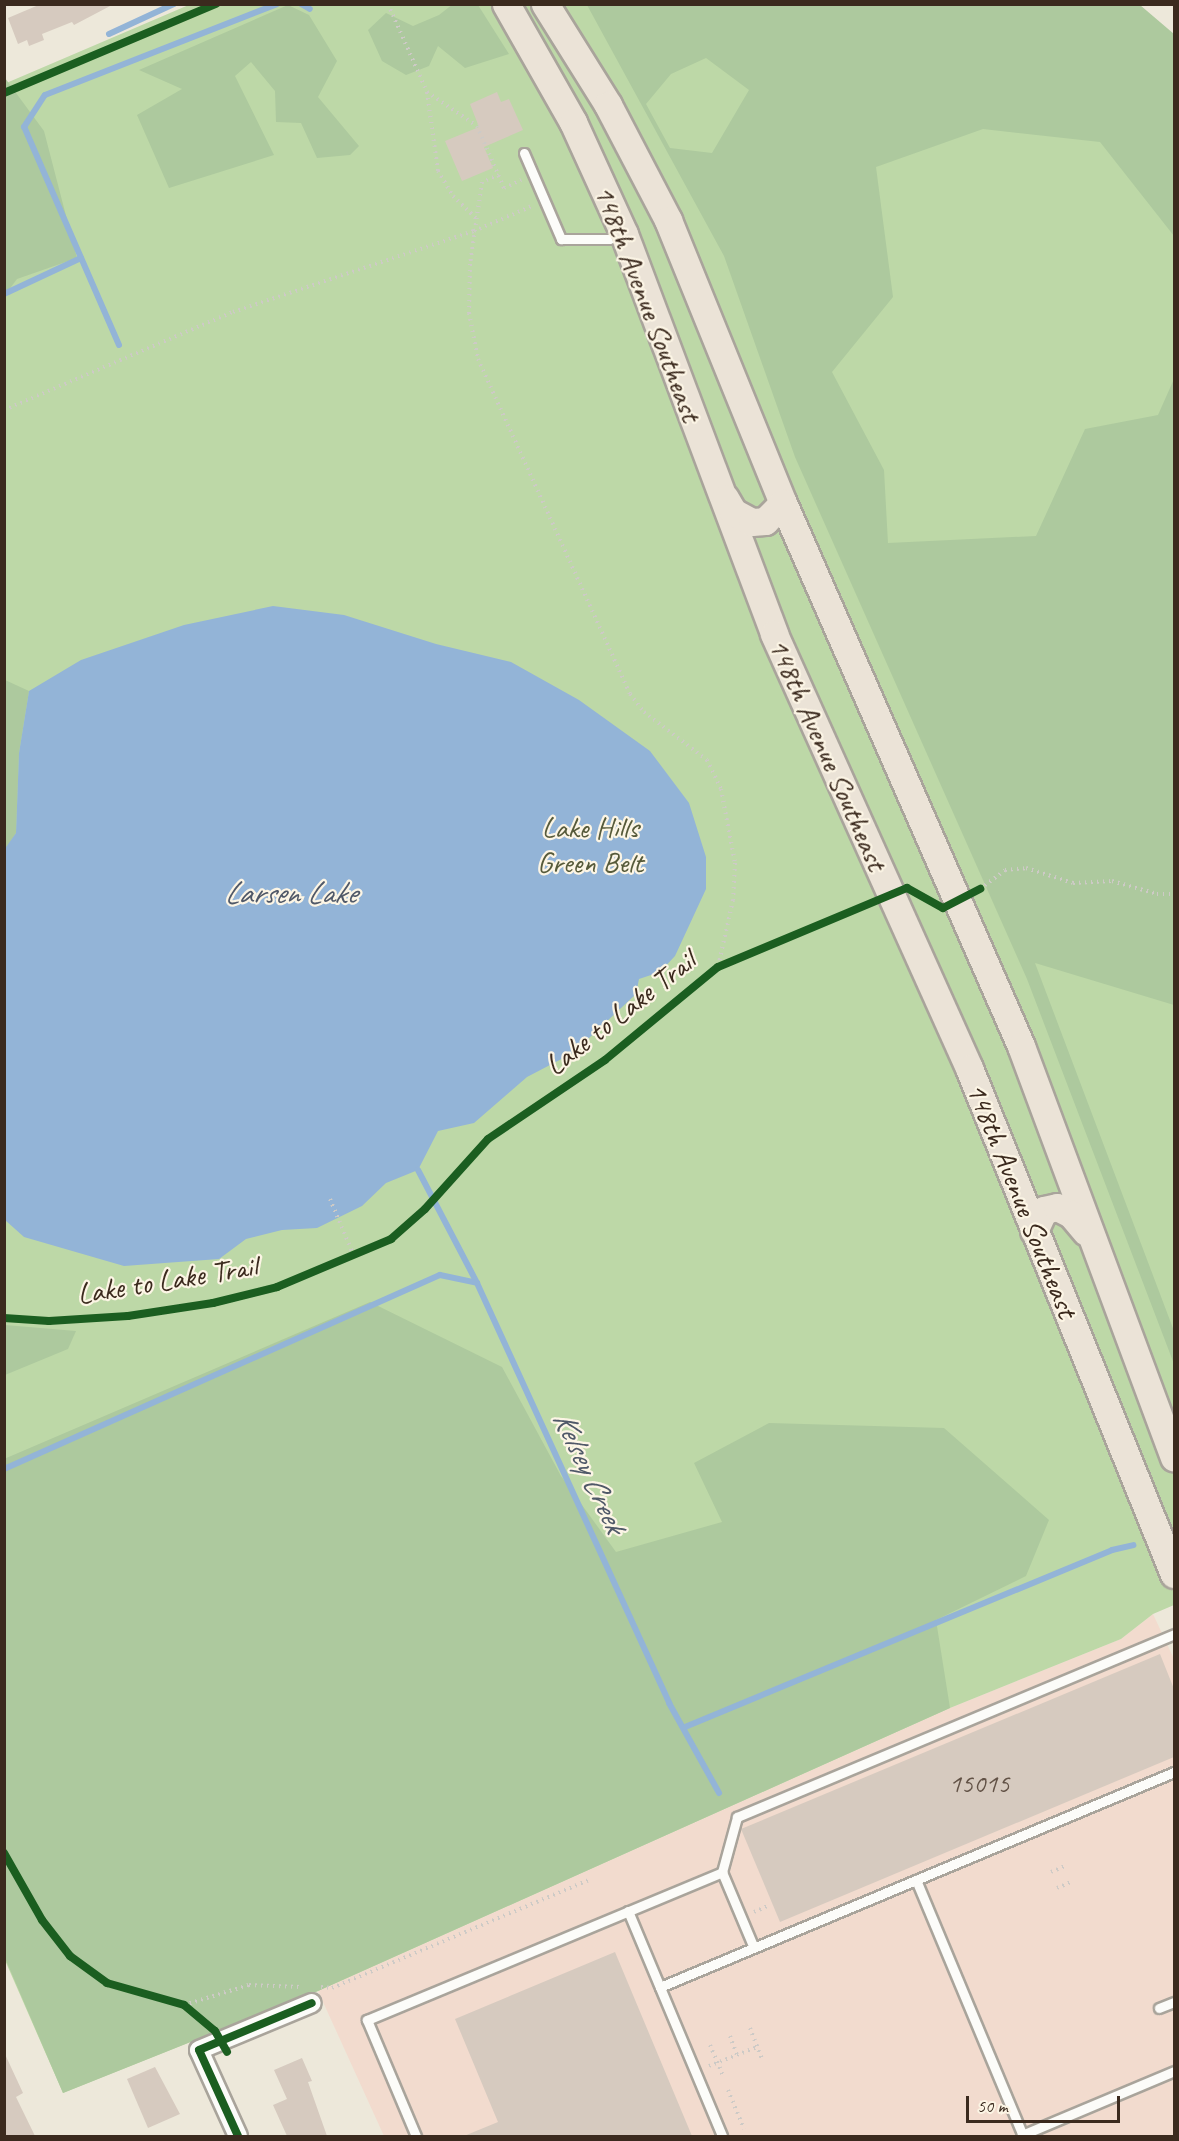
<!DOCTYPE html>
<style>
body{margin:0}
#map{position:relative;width:1179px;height:2141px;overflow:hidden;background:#ede8da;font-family:Caveat,sans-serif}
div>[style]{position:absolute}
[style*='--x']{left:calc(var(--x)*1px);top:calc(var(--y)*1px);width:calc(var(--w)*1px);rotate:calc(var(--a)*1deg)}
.built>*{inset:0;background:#f2dbce}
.green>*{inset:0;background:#bdd8a7}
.forest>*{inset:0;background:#adc99e}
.water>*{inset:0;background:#93b4d7}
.stream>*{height:6px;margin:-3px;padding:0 3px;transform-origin:3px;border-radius:3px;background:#93b4d7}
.building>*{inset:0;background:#d6cabf}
.path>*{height:4px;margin-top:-2px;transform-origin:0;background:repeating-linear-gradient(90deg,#cdcac6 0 1.5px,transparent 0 6px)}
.roads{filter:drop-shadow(2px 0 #a9a49b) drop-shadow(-2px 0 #a9a49b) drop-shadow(0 2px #a9a49b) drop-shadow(0 -2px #a9a49b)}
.lane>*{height:9px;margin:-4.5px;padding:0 4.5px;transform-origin:4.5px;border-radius:4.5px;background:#fcfcf9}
.street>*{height:18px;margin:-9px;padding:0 9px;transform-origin:9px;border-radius:9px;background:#fcfcf9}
.primary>*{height:27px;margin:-13.5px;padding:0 13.5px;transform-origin:13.5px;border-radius:13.5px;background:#ebe3d7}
.cycleway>*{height:8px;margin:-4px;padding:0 4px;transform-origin:4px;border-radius:4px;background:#1b5e20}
span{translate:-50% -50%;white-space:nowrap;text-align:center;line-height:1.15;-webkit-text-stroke:4.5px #fcf5e5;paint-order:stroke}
.number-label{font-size:27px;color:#625246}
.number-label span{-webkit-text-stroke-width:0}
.street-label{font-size:30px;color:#3b2a1e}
.park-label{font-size:30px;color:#565a3a}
.water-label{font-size:32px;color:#4f5868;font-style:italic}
.frame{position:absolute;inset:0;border:6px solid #3b2a1e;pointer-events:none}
.scale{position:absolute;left:966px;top:2096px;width:154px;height:27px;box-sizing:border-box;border:3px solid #3b2a1e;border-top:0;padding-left:8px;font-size:18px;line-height:21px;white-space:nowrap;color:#3b2a1e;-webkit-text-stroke:4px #fcf5e5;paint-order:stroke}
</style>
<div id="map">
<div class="built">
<div style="clip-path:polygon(1153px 1614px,1174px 1659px,1174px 2136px,384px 2136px,318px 1991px,950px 1708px,1121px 1639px)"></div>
</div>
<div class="green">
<div style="clip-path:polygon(191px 4px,1122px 5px,1174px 77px,1174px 1605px,1153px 1614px,1121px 1639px,950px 1708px,318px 1991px,63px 2093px,4px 1958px,4px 84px)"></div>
</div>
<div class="forest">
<div style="clip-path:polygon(453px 4px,478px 5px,509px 54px,465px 68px,438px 46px,429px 66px,406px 75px,382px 61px,368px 30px,386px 13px,413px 26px,439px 15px)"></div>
<div style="clip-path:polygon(288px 5px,309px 15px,337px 61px,318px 97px,359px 146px,350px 155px,317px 158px,301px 123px,276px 122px,275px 91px,251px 62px,235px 76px,274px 155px,169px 188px,137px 115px,182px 89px,139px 70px)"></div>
<div style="clip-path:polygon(evenodd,587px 5px,1140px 5px,1174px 34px,1174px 236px,1100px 142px,983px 129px,876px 167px,893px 297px,832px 372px,884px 470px,888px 543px,1036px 536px,1085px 429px,1158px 415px,1174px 379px,1174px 1005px,1035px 963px,1174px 1331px,1174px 1364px,1027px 979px,795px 457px,724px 256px,587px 5px,706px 58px,749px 90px,712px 153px,670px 148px,646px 104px,671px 74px,706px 58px)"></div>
<div style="clip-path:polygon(5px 78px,44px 131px,77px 258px,17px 279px,5px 295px)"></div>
<div style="clip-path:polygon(5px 680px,29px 691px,19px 753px,16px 833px,5px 850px)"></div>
<div style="clip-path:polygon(370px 1302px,502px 1367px,561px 1476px,616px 1552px,722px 1522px,694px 1463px,769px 1423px,944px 1428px,1049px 1520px,1026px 1576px,936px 1620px,950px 1708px,318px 1991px,63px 2093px,5px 1958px,4px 1459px)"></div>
<div style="clip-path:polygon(5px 1325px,76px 1331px,68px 1349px,5px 1375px)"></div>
</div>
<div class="water">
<div style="clip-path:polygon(273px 606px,344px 615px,436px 644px,511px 662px,579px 700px,650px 751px,689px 803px,706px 857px,706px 889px,675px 956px,660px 972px,639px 979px,636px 994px,573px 1053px,527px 1077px,474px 1123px,438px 1131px,418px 1170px,386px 1183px,362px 1206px,317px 1228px,282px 1230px,246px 1239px,219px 1259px,124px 1266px,24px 1237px,5px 1220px,4px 850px,16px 833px,19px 753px,29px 691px,81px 660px,184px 625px)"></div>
</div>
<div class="stream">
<div style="--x:301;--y:4;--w:10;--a:29"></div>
<div style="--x:109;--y:34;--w:72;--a:-24.8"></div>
<div style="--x:4;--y:294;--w:85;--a:-25.1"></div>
<div style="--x:119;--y:345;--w:238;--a:-113.5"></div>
<div style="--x:24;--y:127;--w:38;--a:-57"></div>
<div style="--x:45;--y:95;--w:249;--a:-21.4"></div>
<div style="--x:418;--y:1170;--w:127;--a:62.4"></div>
<div style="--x:477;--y:1283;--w:462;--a:65.4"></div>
<div style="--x:669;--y:1703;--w:103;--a:60.9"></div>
<div style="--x:4;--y:1469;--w:477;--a:-24"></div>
<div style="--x:440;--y:1275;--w:38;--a:12"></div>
<div style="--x:685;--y:1727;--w:462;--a:-22.5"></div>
<div style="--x:1112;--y:1550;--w:22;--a:-13"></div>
</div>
<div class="building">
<div style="clip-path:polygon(41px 4px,112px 4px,112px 5px,74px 25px,72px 22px,42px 34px,44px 40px,29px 46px,27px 40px,18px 44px,8px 18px)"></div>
<div style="clip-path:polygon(497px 92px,501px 102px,509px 99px,523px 130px,484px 147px,493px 168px,462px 181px,445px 141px,479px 127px,470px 104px)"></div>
<div style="clip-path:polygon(1160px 1654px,1174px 1689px,1174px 1757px,780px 1922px,741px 1829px)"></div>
<div style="clip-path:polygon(615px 1952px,692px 2136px,464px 2136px,498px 2122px,455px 2019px)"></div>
<div style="clip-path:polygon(4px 2052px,23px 2093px,16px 2097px,35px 2136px,4px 2136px)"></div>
<div style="clip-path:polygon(302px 2058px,312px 2081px,308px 2082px,327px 2136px,287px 2136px,273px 2105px,287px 2099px,274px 2070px)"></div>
<div style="clip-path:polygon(155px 2067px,180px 2114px,148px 2128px,127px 2079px)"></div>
</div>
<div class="path">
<div style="--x:388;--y:4;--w:96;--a:66.1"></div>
<div style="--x:427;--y:92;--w:60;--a:34.2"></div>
<div style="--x:477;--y:126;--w:68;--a:66.5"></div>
<div style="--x:504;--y:188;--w:19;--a:-25"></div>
<div style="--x:427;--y:92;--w:80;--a:82.1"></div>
<div style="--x:438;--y:171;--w:29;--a:59"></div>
<div style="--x:453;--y:196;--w:32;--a:44"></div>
<div style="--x:499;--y:175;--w:18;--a:158"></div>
<div style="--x:482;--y:182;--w:83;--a:98.3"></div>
<div style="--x:470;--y:264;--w:49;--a:91.2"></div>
<div style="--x:469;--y:313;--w:47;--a:78.9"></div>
<div style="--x:478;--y:359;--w:368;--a:65.6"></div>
<div style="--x:630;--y:694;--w:23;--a:52"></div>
<div style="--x:644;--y:712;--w:79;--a:37.3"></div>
<div style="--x:707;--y:760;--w:32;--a:64"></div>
<div style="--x:721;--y:789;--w:75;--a:79.3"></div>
<div style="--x:735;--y:863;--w:37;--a:93"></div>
<div style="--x:733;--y:900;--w:69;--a:102.6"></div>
<div style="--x:4;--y:410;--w:249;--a:-23.2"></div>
<div style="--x:233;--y:312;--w:254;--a:-18.6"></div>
<div style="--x:474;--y:231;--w:63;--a:-23.3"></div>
<div style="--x:980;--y:889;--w:31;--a:-37"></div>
<div style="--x:1005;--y:870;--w:21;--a:-5"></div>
<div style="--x:1026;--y:868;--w:49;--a:17.7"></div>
<div style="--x:1073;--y:883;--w:39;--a:-3"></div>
<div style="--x:1112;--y:881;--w:47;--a:16.1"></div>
<div style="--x:1157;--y:894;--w:17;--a:0"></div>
<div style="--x:330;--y:1199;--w:60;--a:67.3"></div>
<div style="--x:1051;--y:1872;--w:15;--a:-23"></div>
<div style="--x:1057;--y:1888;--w:15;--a:-23"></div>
<div style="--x:754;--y:1912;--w:17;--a:-24"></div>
<div style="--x:321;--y:1987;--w:11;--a:5"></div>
<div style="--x:332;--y:1988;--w:279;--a:-22.8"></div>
<div style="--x:184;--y:2005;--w:68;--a:-17.1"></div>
<div style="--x:249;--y:1985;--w:52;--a:2.2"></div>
<div style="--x:750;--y:2028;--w:33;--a:69"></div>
<div style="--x:730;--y:2036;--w:20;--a:70"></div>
<div style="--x:710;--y:2045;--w:33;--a:67"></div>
<div style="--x:709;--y:2066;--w:52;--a:-21.6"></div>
<div style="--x:728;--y:2090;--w:42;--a:67.7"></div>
</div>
<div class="roads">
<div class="lane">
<div style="--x:524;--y:153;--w:94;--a:66.7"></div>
<div style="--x:561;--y:239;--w:48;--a:0"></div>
<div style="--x:609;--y:239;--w:14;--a:-21"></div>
<div style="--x:722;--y:1872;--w:82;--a:67.2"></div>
<div style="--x:916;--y:1880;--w:277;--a:67.3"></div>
<div style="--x:628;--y:1911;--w:244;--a:67.3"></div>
<div style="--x:660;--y:1987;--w:557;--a:-22.7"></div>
<div style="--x:1159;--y:2008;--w:16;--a:-22"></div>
<div style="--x:1022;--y:2135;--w:165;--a:-22.8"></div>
<div style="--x:416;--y:2136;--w:126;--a:-112.9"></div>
<div style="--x:367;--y:2020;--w:385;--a:-22.6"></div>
<div style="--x:722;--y:1872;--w:57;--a:-74.7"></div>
<div style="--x:737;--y:1817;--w:474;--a:-22.7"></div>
</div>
<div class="street">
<div style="--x:238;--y:2136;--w:94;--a:-114.4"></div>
<div style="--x:199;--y:2050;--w:122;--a:-22.6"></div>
</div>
<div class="primary">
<div style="--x:506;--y:4;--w:136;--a:60.4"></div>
<div style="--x:573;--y:122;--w:123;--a:65.5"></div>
<div style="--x:624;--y:234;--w:427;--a:69.4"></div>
<div style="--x:774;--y:634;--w:476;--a:65.8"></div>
<div style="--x:969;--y:1068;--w:546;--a:67.95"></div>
<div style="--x:545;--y:4;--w:119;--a:58"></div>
<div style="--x:608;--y:105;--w:130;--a:62.4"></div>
<div style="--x:668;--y:220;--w:305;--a:67.9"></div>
<div style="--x:783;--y:503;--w:593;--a:66.33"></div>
<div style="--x:1021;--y:1046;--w:439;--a:69.6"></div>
<div style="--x:725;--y:498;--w:16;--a:60"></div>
<div style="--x:733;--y:512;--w:21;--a:28"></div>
<div style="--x:752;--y:522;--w:13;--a:-4"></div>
<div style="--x:765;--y:521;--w:25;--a:-45"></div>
<div style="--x:1034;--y:1231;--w:23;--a:-65"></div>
<div style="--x:1044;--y:1210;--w:13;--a:-13"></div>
<div style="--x:1057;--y:1207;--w:16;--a:27"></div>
<div style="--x:1071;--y:1214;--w:23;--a:50"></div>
</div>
</div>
<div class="cycleway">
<div style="--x:4;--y:93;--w:230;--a:-22.8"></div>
<div style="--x:4;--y:1318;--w:45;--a:3.8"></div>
<div style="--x:49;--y:1321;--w:79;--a:-3.6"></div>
<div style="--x:128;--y:1316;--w:86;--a:-8.7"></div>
<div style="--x:213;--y:1303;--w:66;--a:-14"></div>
<div style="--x:277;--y:1287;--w:124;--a:-22.8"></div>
<div style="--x:391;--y:1239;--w:45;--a:-41.4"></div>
<div style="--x:425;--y:1209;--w:94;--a:-48"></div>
<div style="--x:488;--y:1139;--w:141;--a:-34"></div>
<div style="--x:605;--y:1060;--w:146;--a:-39.5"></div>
<div style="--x:718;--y:967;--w:205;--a:-22.7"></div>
<div style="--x:907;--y:888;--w:41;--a:29.1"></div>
<div style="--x:943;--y:908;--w:42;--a:-27.2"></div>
<div style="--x:4;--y:1853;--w:77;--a:60.4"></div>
<div style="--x:42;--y:1920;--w:46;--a:52.1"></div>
<div style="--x:70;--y:1956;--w:46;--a:36.1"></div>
<div style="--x:107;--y:1983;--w:80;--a:15.9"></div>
<div style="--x:184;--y:2005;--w:40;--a:40"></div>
<div style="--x:215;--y:2031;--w:24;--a:60"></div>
<div style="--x:238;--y:2136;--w:94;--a:-114.4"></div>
<div style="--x:199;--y:2050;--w:122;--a:-22.6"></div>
</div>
<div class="number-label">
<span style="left:979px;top:1784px">15015</span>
</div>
<div class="street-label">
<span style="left:648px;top:303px;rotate:69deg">148th Avenue Southeast</span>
<span style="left:828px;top:754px;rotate:66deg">148th Avenue Southeast</span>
<span style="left:620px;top:1013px;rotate:-38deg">Lake to Lake Trail</span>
<span style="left:1022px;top:1200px;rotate:68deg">148th Avenue Southeast</span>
<span style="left:167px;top:1280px;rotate:-9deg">Lake to Lake Trail</span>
</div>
<div class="park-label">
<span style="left:590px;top:844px">Lake Hills<br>Green Belt</span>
</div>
<div class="water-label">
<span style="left:290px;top:893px">Larsen Lake</span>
<span style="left:589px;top:1472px;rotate:65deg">Kelsey Creek</span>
</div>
<div class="frame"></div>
<div class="scale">50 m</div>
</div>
